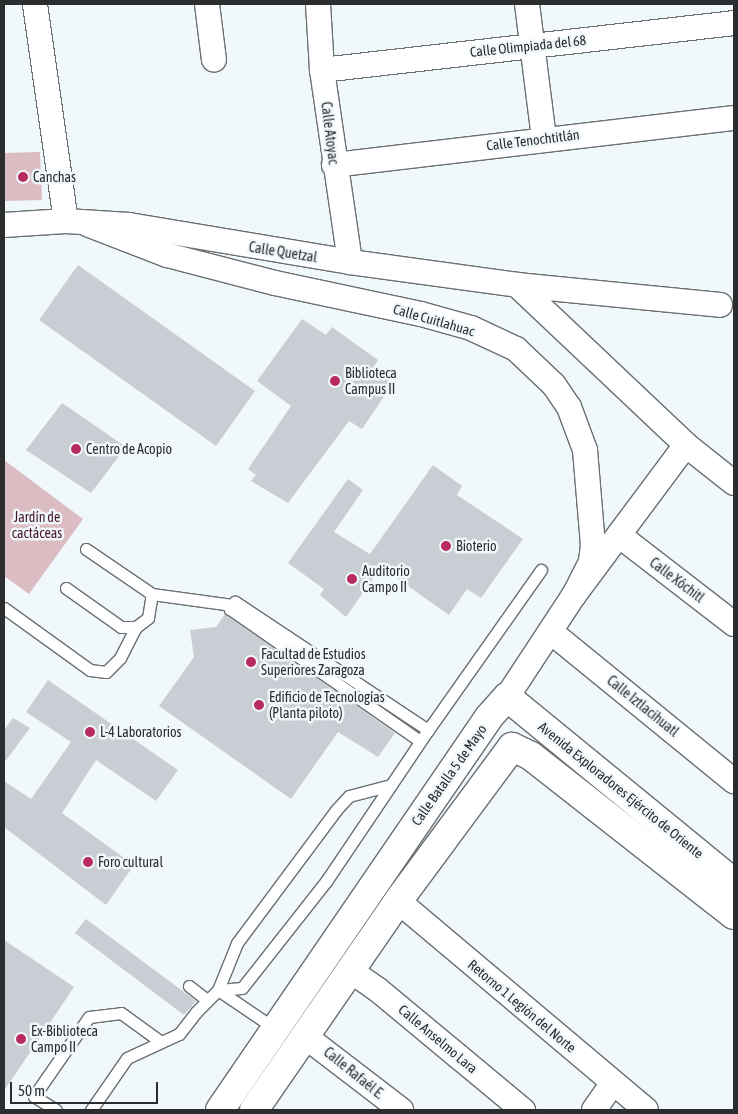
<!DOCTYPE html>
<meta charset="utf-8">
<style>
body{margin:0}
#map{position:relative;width:738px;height:1114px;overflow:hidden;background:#f1f8fc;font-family:"Asap Condensed",sans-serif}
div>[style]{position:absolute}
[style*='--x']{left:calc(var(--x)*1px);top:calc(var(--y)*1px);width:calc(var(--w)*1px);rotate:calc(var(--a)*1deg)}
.green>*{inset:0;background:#dbbcc3}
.building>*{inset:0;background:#c8ced3}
.roads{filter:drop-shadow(1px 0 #6a6f73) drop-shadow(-1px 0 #6a6f73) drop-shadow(0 1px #6a6f73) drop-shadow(0 -1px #6a6f73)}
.lane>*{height:11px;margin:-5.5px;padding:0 5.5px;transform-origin:5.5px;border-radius:5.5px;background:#fff}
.street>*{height:24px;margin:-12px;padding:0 12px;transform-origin:12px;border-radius:12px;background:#fff}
.secondary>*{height:28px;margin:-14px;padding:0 14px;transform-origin:14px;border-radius:14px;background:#fff}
.dots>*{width:14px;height:14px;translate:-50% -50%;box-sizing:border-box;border:2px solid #f1f8fc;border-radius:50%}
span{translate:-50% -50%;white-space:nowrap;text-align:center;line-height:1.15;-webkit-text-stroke:5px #f1f8fc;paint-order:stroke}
.street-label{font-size:14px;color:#2b2d2f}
.poi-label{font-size:14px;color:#2b2d2f}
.left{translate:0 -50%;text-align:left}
.park-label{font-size:14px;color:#491828}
.frame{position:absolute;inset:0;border:5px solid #2b2d2f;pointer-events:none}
.scale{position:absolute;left:10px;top:1082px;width:148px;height:22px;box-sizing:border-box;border:2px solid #2b2d2f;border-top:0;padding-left:6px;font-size:15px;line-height:18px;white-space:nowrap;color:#2b2d2f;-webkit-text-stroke:4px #f1f8fc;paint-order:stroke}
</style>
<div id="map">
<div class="green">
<div style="clip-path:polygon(40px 152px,42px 200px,4px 201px,4px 153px)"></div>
<div style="clip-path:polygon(4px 460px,83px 519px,29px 594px,4px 576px)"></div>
</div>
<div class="building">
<div style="clip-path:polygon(78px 265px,255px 391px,216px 446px,39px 320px)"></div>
<div style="clip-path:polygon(302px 319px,326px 335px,332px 327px,378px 360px,373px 368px,393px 383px,362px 429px,349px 421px,288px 503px,251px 481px,256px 475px,248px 469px,291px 406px,257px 381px)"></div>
<div style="clip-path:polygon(62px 403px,126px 447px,91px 493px,26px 450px)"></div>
<div style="clip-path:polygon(433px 465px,462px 486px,457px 495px,523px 539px,481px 598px,467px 589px,449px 615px,381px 567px,346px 617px,320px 595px,324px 589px,288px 563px,348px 479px,363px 490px,334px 532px,370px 554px)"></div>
<div style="clip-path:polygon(225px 614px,395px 733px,378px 757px,338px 732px,291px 799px,159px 706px,194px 657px,190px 630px,216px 627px)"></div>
<div style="clip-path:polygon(48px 680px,178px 770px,156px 801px,96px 760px,62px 813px,134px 865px,106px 905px,4px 827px,4px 781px,31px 799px,71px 742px,26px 712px)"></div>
<div style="clip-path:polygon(13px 718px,30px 728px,4px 763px,4px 730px)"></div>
<div style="clip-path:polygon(86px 919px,196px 1001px,184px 1015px,75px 933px)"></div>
<div style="clip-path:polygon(4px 940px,74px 987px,4px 1091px)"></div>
</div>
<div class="roads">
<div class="lane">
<div style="--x:86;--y:549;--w:80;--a:34.3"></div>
<div style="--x:152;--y:594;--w:81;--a:7.8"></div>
<div style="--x:66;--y:588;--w:67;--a:35.3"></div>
<div style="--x:121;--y:627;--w:15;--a:0"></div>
<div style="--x:136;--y:627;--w:15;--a:-37"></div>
<div style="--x:148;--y:618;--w:24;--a:-81"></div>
<div style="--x:4;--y:608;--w:106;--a:35.8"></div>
<div style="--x:90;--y:670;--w:16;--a:7"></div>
<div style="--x:106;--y:672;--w:20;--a:-45"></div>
<div style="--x:120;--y:658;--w:35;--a:-63"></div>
<div style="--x:428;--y:730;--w:196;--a:-54.8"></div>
<div style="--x:391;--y:785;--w:115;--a:124"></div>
<div style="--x:327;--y:880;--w:137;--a:128.2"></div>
<div style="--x:242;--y:988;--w:24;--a:175"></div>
<div style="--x:218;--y:990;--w:51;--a:-68"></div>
<div style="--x:237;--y:943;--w:166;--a:-53.3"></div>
<div style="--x:336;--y:810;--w:19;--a:-47"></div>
<div style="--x:349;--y:796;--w:43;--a:-14.7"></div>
<div style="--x:391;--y:785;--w:66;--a:-56.1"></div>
<div style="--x:428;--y:730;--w:232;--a:-146.4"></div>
<div style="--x:235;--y:602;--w:9;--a:126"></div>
<div style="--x:230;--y:609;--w:231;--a:34.8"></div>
<div style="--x:189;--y:986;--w:23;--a:38"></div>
<div style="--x:56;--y:1110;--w:26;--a:-148"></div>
<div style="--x:34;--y:1096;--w:96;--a:-55.2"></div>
<div style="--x:89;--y:1017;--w:32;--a:-7"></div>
<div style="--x:121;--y:1013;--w:49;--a:35.9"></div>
<div style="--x:91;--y:1110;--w:63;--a:-55.3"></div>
<div style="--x:127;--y:1058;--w:57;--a:-24.8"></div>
<div style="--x:179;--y:1034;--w:28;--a:-52"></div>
<div style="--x:196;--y:1012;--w:31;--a:-45"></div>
<div style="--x:218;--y:990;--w:71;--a:34.1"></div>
</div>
<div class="street">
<div style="--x:35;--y:4;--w:219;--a:81.9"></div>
<div style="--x:207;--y:4;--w:56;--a:82.9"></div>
<div style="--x:318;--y:4;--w:66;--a:86.5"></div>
<div style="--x:322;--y:70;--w:194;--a:81.7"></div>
<div style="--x:527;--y:4;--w:136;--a:82.8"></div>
<div style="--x:322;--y:70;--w:415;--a:-6.5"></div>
<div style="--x:334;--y:165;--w:402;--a:-6.7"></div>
<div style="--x:87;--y:224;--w:86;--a:21.2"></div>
<div style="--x:167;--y:255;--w:112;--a:14.5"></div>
<div style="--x:275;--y:283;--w:149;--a:12"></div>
<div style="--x:421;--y:314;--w:52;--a:15.6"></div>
<div style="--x:471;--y:328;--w:50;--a:25"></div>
<div style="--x:516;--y:349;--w:52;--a:43.5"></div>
<div style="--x:554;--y:385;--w:27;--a:56"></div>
<div style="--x:569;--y:407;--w:46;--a:69.6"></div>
<div style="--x:585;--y:450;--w:95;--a:85.2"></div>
<div style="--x:593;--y:545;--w:17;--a:97"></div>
<div style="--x:591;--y:562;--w:37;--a:117"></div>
<div style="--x:4;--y:225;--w:62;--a:-3.7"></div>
<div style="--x:66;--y:221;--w:63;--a:3.6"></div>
<div style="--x:129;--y:225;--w:224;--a:9.5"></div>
<div style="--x:350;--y:262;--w:169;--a:7.8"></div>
<div style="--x:517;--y:285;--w:204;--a:5.6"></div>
<div style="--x:517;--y:285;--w:233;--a:43.4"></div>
<div style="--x:686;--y:445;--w:61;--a:38.4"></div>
<div style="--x:620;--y:536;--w:144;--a:37.7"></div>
<div style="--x:551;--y:632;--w:236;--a:39.2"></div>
<div style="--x:507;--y:697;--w:122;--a:-56.7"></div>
<div style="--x:574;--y:595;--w:187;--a:-53.3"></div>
<div style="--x:398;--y:901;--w:324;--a:40.1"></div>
<div style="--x:351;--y:971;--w:32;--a:35"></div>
<div style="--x:377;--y:989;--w:190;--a:39.7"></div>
<div style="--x:306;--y:1037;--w:120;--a:37.5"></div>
<div style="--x:594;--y:1110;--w:33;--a:-55"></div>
</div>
<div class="secondary">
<div style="--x:220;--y:1110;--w:476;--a:-55.6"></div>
<div style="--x:489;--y:717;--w:27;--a:-48"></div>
<div style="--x:507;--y:697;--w:293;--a:39.3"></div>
<div style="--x:254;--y:1110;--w:254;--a:-55.4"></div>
<div style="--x:398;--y:901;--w:192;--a:-53.5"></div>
<div style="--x:512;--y:747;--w:21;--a:25"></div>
<div style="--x:531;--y:756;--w:258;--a:38.1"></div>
</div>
</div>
<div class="dots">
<div style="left:23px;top:177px;background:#b72b61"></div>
<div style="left:335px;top:381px;background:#b72b61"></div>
<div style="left:76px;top:449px;background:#b72b61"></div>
<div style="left:446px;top:546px;background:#b72b61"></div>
<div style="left:352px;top:579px;background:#b72b61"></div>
<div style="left:251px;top:662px;background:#b72b61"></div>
<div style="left:259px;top:705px;background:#b72b61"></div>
<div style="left:90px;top:732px;background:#b72b61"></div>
<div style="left:88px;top:862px;background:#b72b61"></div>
<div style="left:21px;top:1039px;background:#b72b61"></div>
</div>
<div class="street-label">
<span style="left:528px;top:46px;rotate:-6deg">Calle Olimpiada del 68</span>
<span style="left:330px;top:133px;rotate:83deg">Calle Atoyac</span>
<span style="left:533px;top:140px;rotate:-7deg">Calle Tenochtitlán</span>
<span style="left:283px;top:252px;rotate:9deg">Calle Quetzal</span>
<span style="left:434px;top:320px;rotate:16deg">Calle Cuitlahuac</span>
<span style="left:677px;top:580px;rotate:37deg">Calle Xóchitl</span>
<span style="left:643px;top:706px;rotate:39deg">Calle Iztlacihuatl</span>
<span style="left:449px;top:775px;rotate:-55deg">Calle Batalla 5 de Mayo</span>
<span style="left:621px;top:790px;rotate:39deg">Avenida Exploradores Ejército de Oriente</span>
<span style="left:522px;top:1006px;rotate:40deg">Retorno 1 Legión del Norte</span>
<span style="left:438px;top:1039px;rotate:40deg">Calle Anselmo Lara</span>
<span style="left:354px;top:1073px;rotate:39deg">Calle Rafaél E.</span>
</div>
<div class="poi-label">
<span class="left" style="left:33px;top:177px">Canchas</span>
<span class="left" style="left:345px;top:381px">Biblioteca<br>Campus II</span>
<span class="left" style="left:86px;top:449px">Centro de Acopio</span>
<span class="left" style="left:456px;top:546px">Bioterio</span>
<span class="left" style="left:362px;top:579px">Auditorio<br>Campo II</span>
<span class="left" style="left:261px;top:662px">Facultad de Estudios<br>Superiores Zaragoza</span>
<span class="left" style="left:269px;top:705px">Edificio de Tecnologías<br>(Planta piloto)</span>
<span class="left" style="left:100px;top:732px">L-4 Laboratorios</span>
<span class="left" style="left:98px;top:862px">Foro cultural</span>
<span class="left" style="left:31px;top:1039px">Ex-Biblioteca<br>Campo II</span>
</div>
<div class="park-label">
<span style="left:37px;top:525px">Jardín de<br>cactáceas</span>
</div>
<div class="frame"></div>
<div class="scale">50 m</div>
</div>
